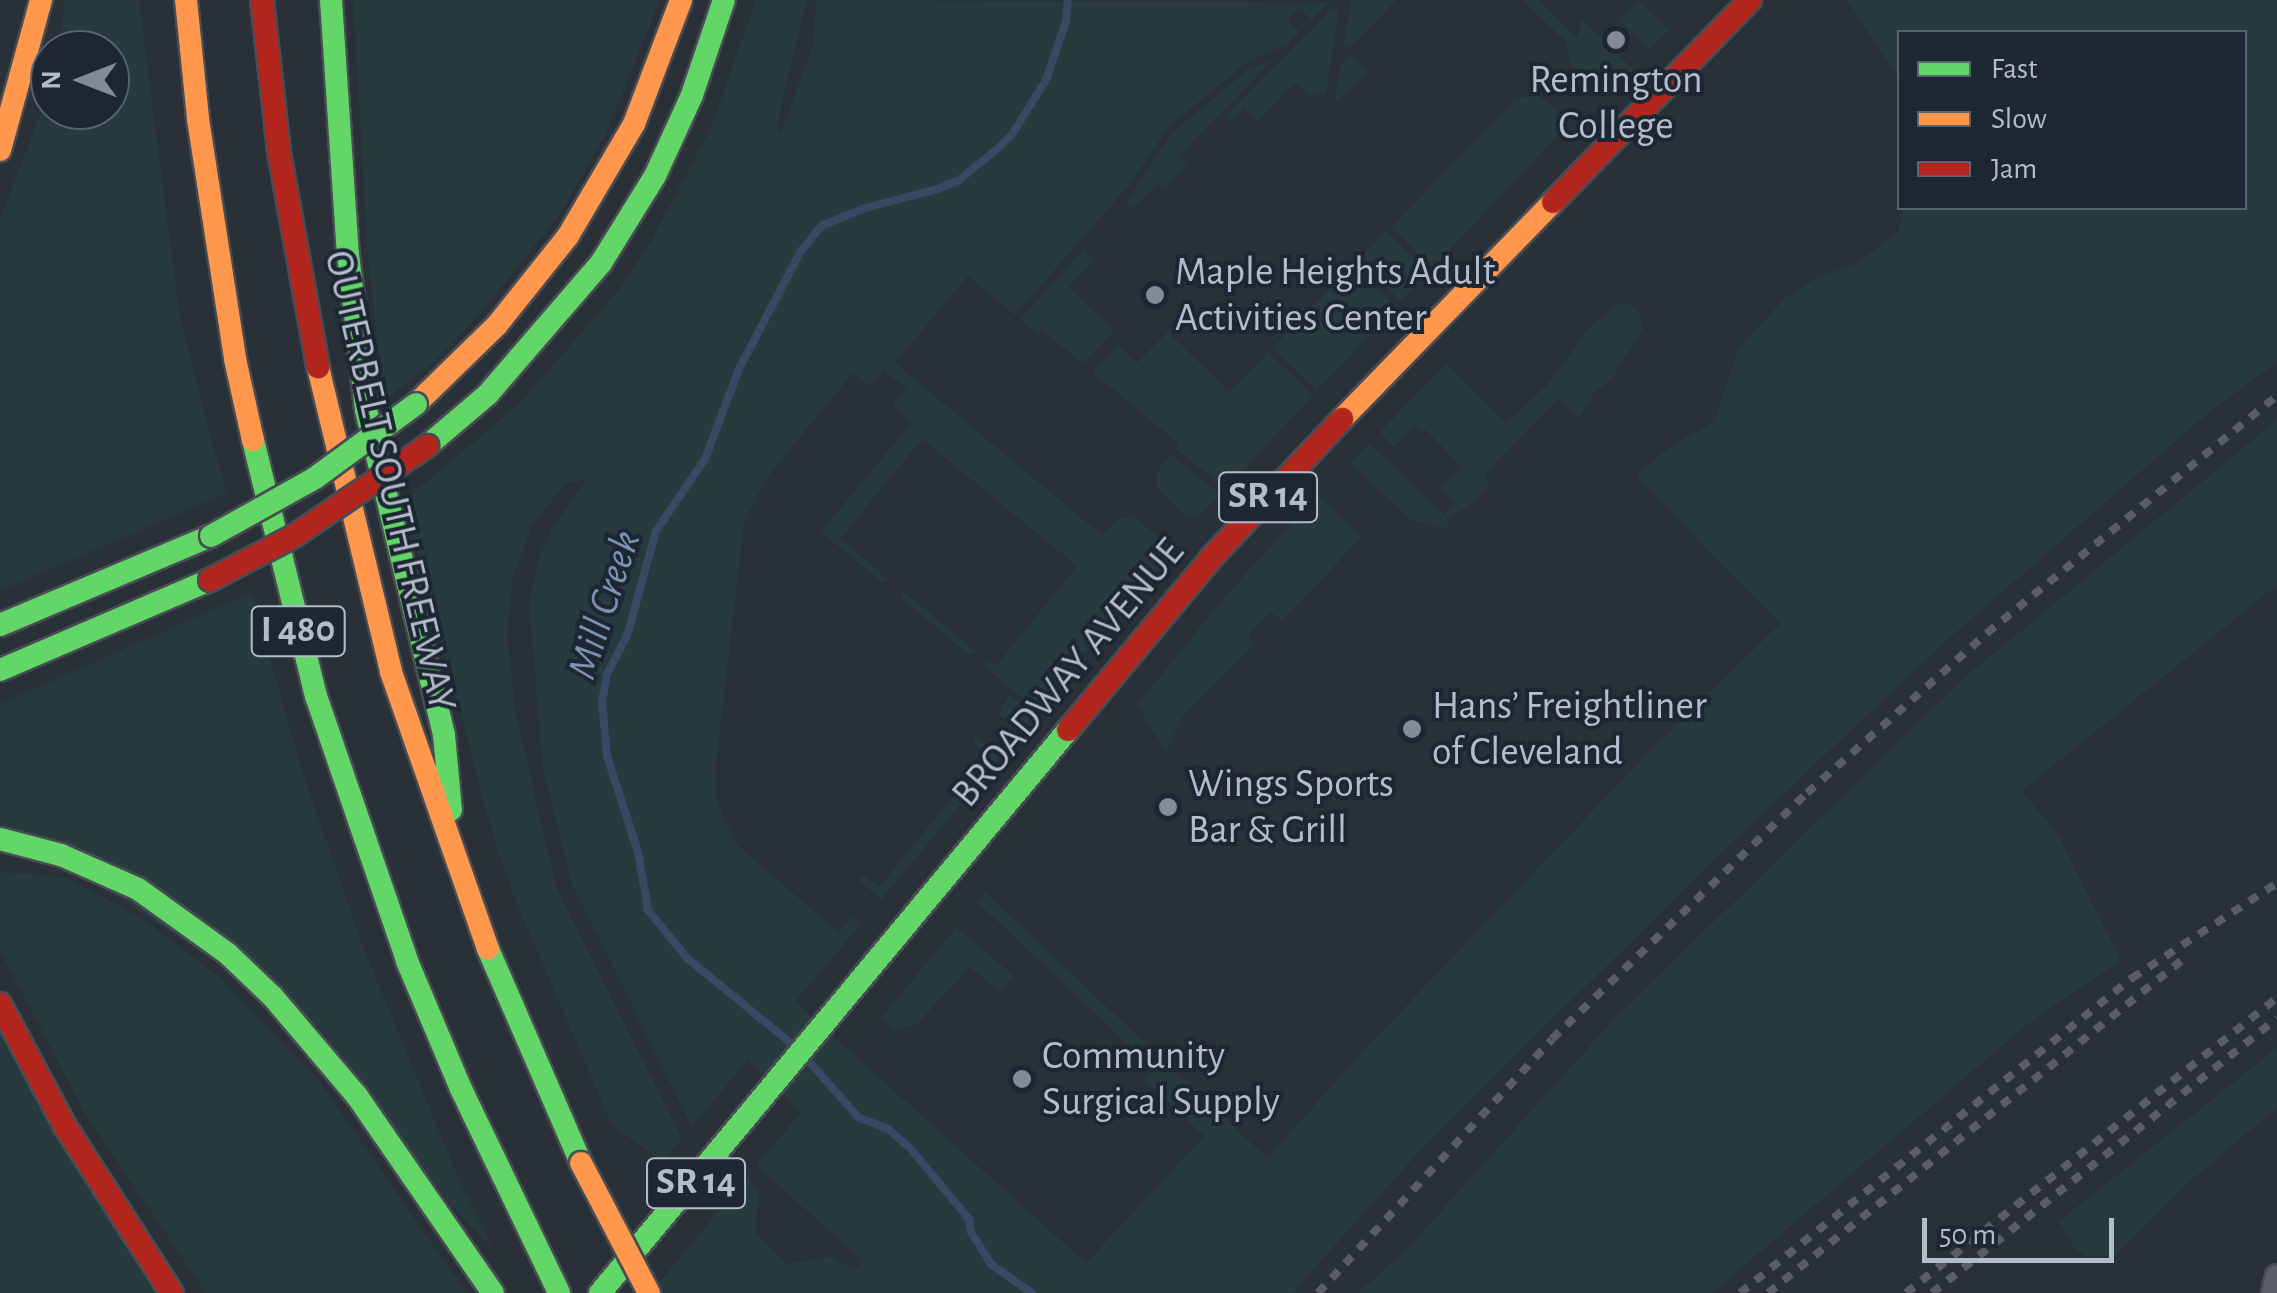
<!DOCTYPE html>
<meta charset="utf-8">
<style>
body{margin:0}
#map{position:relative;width:2277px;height:1293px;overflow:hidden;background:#2a3038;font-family:"Alegreya Sans",sans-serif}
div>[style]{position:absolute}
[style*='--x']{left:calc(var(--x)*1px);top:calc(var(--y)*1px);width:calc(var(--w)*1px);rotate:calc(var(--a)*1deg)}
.green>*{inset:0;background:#273a3e}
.stream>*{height:8px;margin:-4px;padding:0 4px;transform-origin:4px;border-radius:4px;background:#384963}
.roads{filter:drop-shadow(2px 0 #484c53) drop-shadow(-2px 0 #484c53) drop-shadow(0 2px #484c53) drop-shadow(0 -2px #484c53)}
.street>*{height:22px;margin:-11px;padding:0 11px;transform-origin:11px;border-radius:11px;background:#5a5e66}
.fast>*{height:22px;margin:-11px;padding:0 11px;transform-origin:11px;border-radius:11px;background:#63d668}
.slow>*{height:22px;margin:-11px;padding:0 11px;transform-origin:11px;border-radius:11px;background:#ff974d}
.jam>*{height:22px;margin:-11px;padding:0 11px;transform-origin:11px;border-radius:11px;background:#b3261e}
.rail>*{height:8px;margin-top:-4px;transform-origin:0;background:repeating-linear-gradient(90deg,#595d64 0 10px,transparent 0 20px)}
.bridges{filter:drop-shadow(2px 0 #474c53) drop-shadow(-2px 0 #474c53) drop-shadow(0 2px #474c53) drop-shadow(0 -2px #474c53)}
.fast-bridge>*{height:22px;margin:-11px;padding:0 11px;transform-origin:11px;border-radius:11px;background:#63d668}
.slow-bridge>*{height:22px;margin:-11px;padding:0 11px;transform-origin:11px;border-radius:11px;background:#ff974d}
.jam-bridge>*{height:22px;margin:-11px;padding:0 11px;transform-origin:11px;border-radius:11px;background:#b3261e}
.dots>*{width:28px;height:28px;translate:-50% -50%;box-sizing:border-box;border:5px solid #1d2633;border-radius:50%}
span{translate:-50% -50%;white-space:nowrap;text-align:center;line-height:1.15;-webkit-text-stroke:8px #1d2633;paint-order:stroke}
.shield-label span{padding:2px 8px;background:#1d2633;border:2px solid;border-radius:8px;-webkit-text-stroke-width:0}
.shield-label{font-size:38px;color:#b4bcc9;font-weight:700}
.poi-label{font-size:40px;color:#b4bcc9}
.left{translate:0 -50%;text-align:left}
.street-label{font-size:40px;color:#b4bcc9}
.water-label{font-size:42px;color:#7c92b1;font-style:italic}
.legend{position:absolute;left:1897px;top:30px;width:350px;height:180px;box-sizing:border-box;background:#1d2633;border:2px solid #59626f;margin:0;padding:12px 18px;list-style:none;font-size:30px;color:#b4bcc9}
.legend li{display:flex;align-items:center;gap:20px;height:50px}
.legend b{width:50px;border:2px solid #59626f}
.north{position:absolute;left:30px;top:30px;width:100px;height:100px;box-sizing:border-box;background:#1d2633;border:2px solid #59626f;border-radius:50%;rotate:270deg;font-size:28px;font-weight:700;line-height:40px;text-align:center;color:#b4bcc9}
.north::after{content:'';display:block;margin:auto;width:35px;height:45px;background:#848b96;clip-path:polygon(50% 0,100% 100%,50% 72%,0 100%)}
.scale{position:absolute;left:1922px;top:1218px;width:192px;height:45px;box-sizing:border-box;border:5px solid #b4bcc9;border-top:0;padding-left:12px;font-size:30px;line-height:35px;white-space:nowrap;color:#b4bcc9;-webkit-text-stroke:8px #1d2633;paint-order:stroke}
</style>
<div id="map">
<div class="green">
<div style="clip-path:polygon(65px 0,139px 0,180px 319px,226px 493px,0 591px,0 219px,50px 89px,50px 110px,110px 110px,110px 50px,59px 50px)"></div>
<div style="clip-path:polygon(353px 0,660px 0,606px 133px,563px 210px,484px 309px,436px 360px,384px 401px,368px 256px)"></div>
<div style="clip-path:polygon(756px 0,807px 0,777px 125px,780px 135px,813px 46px,816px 0,1328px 3px,1312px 20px,1299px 8px,1288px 20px,1300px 32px,1288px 44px,1250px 60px,1169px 126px,1131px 183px,1015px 315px,968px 276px,895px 363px,1102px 535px,1119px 518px,1133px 516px,1169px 545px,1170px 550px,1037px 710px,984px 666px,988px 661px,996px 666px,1077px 566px,922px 439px,840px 539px,889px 580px,882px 582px,821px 532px,912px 422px,892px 405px,907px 389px,884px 370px,870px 386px,853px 373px,765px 480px,744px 522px,716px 764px,717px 802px,737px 845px,838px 932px,853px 916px,862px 923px,795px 1002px,1086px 1263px,1204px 1136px,1144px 1079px,1153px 1068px,977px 902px,985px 892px,1267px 1158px,1365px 1049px,1647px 754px,1780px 624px,1636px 476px,1671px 446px,1714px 422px,1739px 348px,1785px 298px,1816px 278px,1855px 264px,1898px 232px,1904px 208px,2244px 208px,2244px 32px,1900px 32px,1899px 79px,1847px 0,2277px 0,2277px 362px,2207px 414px,1946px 641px,1724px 850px,1427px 1143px,1292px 1293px,651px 1293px,748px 1176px,759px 1195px,755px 1231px,786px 1264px,833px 1257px,854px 1270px,863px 1261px,756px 1165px,801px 1113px,748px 1060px,692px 1127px,573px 886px,543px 769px,529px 603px,540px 555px,553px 527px,587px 479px,566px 483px,532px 525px,513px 578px,507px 634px,515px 709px,556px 887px,682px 1138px,663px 1162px,612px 1125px,515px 899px,494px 839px,404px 501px,520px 403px,621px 287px,650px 243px,710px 130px)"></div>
<div style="clip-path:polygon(1351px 0,1396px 0,1350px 48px,1343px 46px)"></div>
<div style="clip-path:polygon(1523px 0,1539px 0,1577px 37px,1582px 19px,1633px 69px,1609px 93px,1592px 84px,1570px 64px,1566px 42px)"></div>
<div style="clip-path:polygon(1638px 0,1669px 30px,1649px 50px,1619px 20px)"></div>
<div style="clip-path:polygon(1332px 8px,1339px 9px,1326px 93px,1311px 96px,1294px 83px,1258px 121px,1244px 108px,1229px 123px,1225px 117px)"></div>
<div style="clip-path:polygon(1351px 56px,1367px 72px,1338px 101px,1335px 98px,1341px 63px)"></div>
<div style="clip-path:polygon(1275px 58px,1179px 156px,1187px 166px,1164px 189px,1157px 184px,1133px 209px,1126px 203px,1172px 133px,1247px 71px)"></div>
<div style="clip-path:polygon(1538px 95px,1557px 110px,1558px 135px,1433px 268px,1391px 227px,1515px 100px)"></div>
<div style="clip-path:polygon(1386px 231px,1428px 273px,1401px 301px,1359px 259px)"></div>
<div style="clip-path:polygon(1084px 249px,1095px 260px,1069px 287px,1114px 331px,1083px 364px,1042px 330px,1038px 334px,1020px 319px)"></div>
<div style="clip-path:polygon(1353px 265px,1396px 307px,1317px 391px,1273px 347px)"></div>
<div style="clip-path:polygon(1621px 302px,1631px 304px,1639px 313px,1643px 329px,1612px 379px,1595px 392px,1579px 418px,1559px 398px,1484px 475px,1490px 486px,1468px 507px,1446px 518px,1450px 525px,1443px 529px,1411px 520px,1350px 463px,1369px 443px,1444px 515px,1455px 503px,1441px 488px,1462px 467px,1425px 429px,1422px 432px,1415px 426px,1394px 447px,1380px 432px,1446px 364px,1506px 424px,1548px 384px,1592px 324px)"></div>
<div style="clip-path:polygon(1168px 332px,1229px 392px,1268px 352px,1313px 395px,1226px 488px,1176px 449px,1179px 444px,1092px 372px,1118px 346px,1137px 363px)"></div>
<div style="clip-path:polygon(2277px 420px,2277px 585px,2022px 791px,2058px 835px,2118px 954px,2118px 963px,2029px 1023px,1712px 1293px,1358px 1293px,1406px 1250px,1615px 1018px,1964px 678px)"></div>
<div style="clip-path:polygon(1170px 454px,1220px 494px,1197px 518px,1182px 513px,1157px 487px,1157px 472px)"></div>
<div style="clip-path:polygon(1318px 496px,1362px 537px,1282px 621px,1270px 611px,1248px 637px,1254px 644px,1183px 716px,1166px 752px,1137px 705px,1228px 593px)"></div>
<div style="clip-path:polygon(901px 590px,977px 652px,969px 655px,901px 598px)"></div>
<div style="clip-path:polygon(251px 593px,301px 767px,362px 944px,457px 1175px,494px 1250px,450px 1204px,320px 1028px,0 822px,0 704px)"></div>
<div style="clip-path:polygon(1009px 695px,1033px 716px,1021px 732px,999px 715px)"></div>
<div style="clip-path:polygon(976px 736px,1002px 755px,881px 900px,858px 879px,864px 875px,879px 887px,987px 756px,973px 741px)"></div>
<div style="clip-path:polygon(0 872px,67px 878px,140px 917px,218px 976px,318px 1079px,466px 1293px,206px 1293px,85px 1113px,0 951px)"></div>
<div style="clip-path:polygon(956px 927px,1014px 976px,999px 992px,970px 967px,917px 1024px,895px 1030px,881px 1018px)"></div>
<div style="clip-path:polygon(0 1004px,172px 1293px,0 1293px)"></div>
<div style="clip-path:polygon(2277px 1048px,2277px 1108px,2183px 1187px,2113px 1257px,2087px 1256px,2074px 1248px,2059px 1221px)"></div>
</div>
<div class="stream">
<div style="--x:792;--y:1044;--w:136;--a:-140.7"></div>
<div style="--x:687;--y:958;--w:62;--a:-129.1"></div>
<div style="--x:648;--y:910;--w:59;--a:-99.8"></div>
<div style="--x:638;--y:852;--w:101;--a:-107.9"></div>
<div style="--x:607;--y:756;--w:54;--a:-95.3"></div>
<div style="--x:602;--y:702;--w:28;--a:-80"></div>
<div style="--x:607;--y:674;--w:43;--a:-62.2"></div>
<div style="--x:627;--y:636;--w:109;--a:-74.6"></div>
<div style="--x:656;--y:531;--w:87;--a:-55.8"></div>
<div style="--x:705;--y:459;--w:96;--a:-69.3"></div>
<div style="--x:739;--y:369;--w:133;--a:-62.3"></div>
<div style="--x:801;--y:251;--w:32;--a:-51"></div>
<div style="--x:821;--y:226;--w:48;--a:-22.2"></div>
<div style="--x:865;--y:208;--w:75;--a:-14.6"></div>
<div style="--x:938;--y:189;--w:23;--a:-23"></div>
<div style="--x:959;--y:180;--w:48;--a:-39"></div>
<div style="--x:996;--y:150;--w:24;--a:-45"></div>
<div style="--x:1013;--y:133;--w:62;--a:-58.1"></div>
<div style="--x:1046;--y:80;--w:62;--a:-71.3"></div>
<div style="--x:1066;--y:21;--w:21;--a:-85"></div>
<div style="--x:805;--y:1057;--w:80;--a:48.5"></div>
<div style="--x:858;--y:1117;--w:32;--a:22"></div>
<div style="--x:888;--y:1129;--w:29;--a:41"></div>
<div style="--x:910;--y:1148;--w:92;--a:50.3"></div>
<div style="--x:969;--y:1219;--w:13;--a:81"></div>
<div style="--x:971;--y:1232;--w:39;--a:58"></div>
<div style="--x:992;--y:1265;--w:49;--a:35"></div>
</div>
<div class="roads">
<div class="street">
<div style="--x:2273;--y:1293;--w:17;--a:-77"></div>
</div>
<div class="fast">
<div style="--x:331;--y:0;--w:255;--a:86.2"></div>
<div style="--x:348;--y:254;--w:157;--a:83.4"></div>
<div style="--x:366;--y:410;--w:334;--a:76.5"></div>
<div style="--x:444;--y:735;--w:75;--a:84.7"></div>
<div style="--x:253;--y:440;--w:264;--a:76.2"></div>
<div style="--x:316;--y:696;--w:280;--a:71"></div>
<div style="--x:407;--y:961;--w:139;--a:67.1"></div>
<div style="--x:461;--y:1089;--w:226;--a:64.3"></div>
<div style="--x:427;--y:446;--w:80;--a:-40.4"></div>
<div style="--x:488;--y:394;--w:173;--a:-49.2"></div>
<div style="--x:601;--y:263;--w:102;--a:-58.2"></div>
<div style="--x:655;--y:176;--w:89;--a:-65.4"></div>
<div style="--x:692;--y:95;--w:100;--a:-71.4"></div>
<div style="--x:0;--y:625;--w:229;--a:-22.9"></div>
<div style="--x:0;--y:670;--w:228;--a:-23.2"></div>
<div style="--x:0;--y:839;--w:63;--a:14.7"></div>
<div style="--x:61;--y:855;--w:84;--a:23.8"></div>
<div style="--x:138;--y:889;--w:111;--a:35.8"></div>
<div style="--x:228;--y:954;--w:62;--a:43.7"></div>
<div style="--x:273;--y:997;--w:130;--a:49.7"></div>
<div style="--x:357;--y:1096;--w:239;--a:55.4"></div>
<div style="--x:488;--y:949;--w:233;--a:66.5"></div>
<div style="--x:600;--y:1293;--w:732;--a:-50.26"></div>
</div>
<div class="slow">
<div style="--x:186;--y:0;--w:120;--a:84.2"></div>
<div style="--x:198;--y:119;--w:243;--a:81.2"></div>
<div style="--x:235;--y:359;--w:83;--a:77.5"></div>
<div style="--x:0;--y:150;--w:156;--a:-74.7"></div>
<div style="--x:318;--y:367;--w:314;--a:76.5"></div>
<div style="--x:391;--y:672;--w:293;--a:70.7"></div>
<div style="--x:416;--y:404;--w:113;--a:-44.3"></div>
<div style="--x:497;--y:325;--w:114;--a:-51.4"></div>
<div style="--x:568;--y:236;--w:130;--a:-59.5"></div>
<div style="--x:634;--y:124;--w:133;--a:-69.2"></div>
<div style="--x:1342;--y:419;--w:303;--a:-45.8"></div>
</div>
<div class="jam">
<div style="--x:262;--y:0;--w:153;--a:83.6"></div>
<div style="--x:279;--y:152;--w:219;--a:79.7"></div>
<div style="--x:1553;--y:202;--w:282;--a:-45.7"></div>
<div style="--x:1068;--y:730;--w:225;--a:-50.2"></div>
<div style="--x:1212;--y:557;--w:190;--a:-46.7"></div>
<div style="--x:0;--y:1004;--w:138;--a:62"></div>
<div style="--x:65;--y:1126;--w:198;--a:57.4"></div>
</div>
</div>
<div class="rail">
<div style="--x:1318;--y:1293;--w:345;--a:-47.3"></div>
<div style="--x:1552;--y:1039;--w:354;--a:-44"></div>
<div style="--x:1807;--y:793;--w:241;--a:-41.6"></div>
<div style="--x:1987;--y:633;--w:375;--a:-39.3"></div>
<div style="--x:1740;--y:1293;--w:503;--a:-38.78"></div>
<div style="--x:2132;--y:978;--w:173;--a:-33.2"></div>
<div style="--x:1768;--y:1293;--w:530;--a:-38.79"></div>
<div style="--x:1906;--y:1293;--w:474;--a:-38.5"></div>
<div style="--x:1932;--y:1293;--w:441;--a:-38.5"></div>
</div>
<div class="bridges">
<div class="fast-bridge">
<div style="--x:211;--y:536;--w:119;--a:-29.1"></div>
<div style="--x:315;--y:478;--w:125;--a:-36.2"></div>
</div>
<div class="slow-bridge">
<div style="--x:581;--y:1163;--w:147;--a:62.4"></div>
</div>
<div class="jam-bridge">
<div style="--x:210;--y:580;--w:95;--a:-27.6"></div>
<div style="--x:294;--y:536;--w:161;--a:-34.1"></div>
</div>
</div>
<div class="dots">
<div style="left:1616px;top:40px;background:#848b96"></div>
<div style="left:1155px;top:295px;background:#848b96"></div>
<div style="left:1412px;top:729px;background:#848b96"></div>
<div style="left:1168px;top:807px;background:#848b96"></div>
<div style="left:1022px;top:1079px;background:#848b96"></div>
</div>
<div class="shield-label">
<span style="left:1268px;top:497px">SR 14</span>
<span style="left:298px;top:631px">I 480</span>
<span style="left:696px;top:1183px">SR 14</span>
</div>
<div class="poi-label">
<span style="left:1616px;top:103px">Remington<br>College</span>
<span class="left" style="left:1175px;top:295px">Maple Heights Adult<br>Activities Center</span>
<span class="left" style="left:1432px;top:729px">Hans’ Freightliner<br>of Cleveland</span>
<span class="left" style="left:1188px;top:807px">Wings Sports<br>Bar &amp; Grill</span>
<span class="left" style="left:1042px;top:1079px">Community<br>Surgical Supply</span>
</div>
<div class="street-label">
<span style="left:390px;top:481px;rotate:77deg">OUTERBELT SOUTH FREEWAY</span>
<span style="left:1068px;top:673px;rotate:-50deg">BROADWAY AVENUE</span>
</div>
<div class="water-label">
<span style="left:604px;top:605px;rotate:-72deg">Mill Creek</span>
</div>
<ul class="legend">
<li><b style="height:12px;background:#63d668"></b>Fast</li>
<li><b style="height:12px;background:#ff974d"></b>Slow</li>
<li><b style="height:12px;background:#b3261e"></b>Jam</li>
</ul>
<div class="north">N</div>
<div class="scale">50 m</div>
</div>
